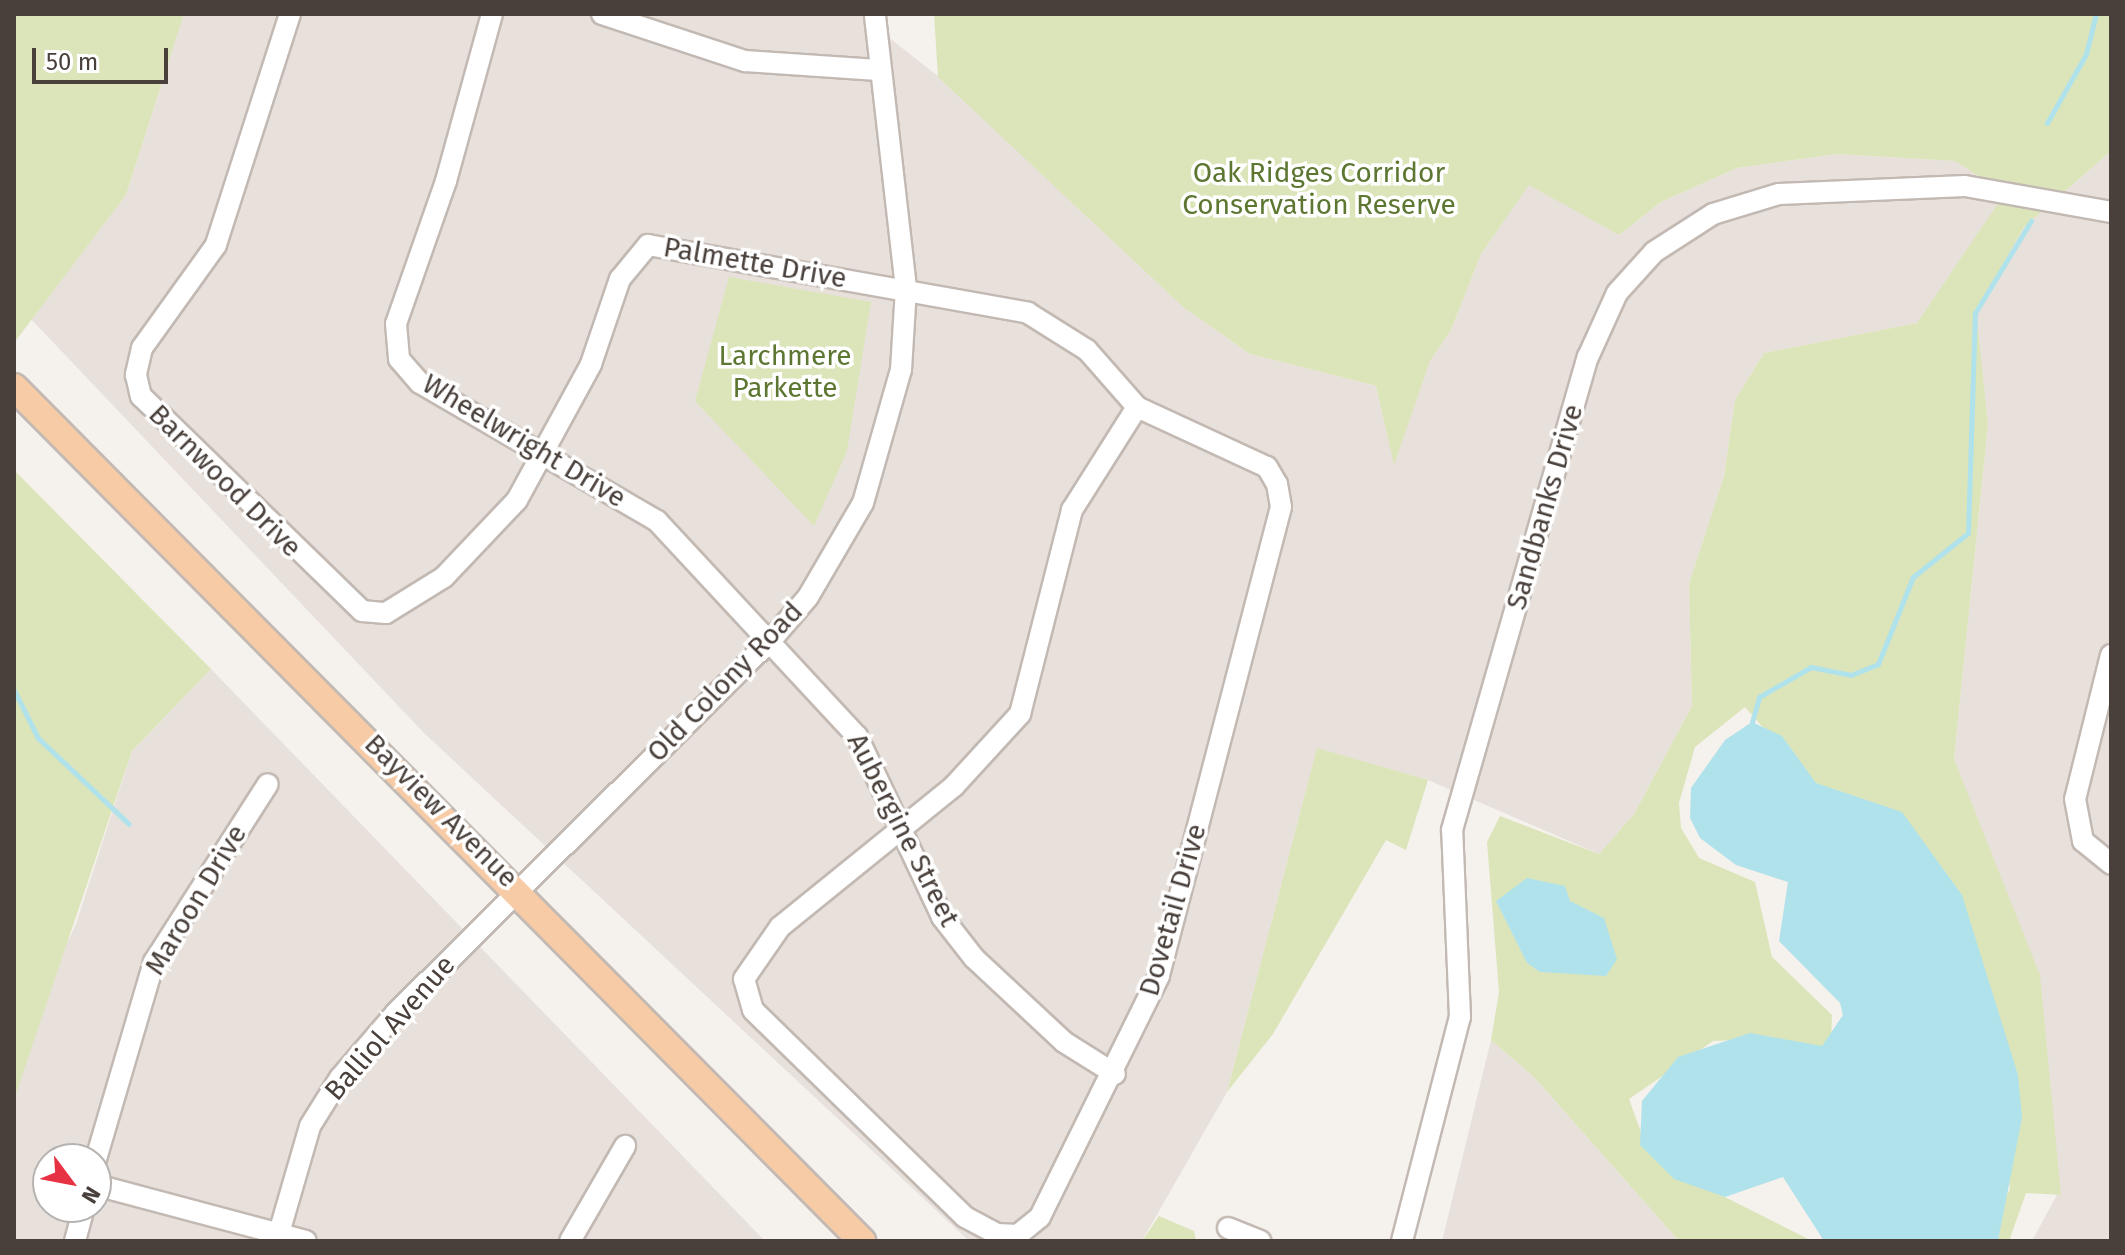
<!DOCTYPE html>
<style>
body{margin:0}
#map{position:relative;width:2125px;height:1255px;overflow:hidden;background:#f5f1ed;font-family:"Fira Sans",sans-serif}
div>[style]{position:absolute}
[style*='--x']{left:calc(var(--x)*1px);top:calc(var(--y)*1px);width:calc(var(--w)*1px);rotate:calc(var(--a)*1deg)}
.residential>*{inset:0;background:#e8e1db}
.green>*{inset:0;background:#dce5ba}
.water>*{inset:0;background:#b0e2eb}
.stream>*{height:5px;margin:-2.5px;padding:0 2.5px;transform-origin:2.5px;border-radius:2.5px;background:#b0e2eb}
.roads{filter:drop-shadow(2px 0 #c3b9b3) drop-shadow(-2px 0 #c3b9b3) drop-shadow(0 2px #c3b9b3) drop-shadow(0 -2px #c3b9b3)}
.minor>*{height:20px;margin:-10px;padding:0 10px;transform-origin:10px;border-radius:10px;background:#fff}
.major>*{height:26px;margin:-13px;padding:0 13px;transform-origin:13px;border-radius:13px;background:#f6cba5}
span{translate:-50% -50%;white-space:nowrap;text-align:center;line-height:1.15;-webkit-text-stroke:7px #fff;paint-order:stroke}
.park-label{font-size:28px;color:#5d7732}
.street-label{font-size:28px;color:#49403b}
.frame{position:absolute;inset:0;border:16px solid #49403b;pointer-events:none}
.north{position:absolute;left:32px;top:1143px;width:80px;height:80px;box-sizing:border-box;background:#fff;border:2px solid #b6b3b1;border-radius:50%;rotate:122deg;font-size:22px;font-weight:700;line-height:32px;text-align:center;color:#49403b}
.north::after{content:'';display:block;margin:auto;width:28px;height:36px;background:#e73243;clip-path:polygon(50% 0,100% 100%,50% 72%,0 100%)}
.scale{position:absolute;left:32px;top:48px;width:136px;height:36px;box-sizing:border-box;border:4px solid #49403b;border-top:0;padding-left:10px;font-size:24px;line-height:28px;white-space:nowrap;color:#49403b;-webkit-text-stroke:6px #fff;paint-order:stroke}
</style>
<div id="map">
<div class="residential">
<div style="clip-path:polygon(184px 14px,859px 14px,939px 77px,1183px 307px,1250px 354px,1376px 386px,1394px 463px,1430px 361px,1451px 330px,1481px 254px,1529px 184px,1619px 235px,1661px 202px,1737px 168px,1837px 154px,1955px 161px,2006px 193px,1917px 323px,1764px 353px,1735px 400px,1724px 476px,1689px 584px,1692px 706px,1634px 814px,1599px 854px,1428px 780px,1317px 749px,1227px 1092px,1142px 1241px,969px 1241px,424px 733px,31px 319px,126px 195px)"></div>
<div style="clip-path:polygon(2111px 151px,2111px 1241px,2032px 1241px,2060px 1189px,1954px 759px,1988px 424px,1975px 311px,2024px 227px)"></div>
<div style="clip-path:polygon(evenodd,211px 669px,764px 1240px,14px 1241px,14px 1100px,51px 977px,76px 924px,132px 751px,211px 669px,48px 1159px,96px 1159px,96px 1207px,48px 1207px,48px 1159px)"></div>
<div style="clip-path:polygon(1491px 1040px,1534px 1077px,1679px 1241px,1442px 1241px)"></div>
</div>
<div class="green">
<div style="clip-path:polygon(14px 14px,184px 14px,126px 195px,14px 343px)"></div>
<div style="clip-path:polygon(934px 14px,2111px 14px,2111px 151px,2024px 227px,1976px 311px,1988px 424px,1954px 759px,2040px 975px,2061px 1195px,2026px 1193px,2009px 1241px,1981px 1241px,2010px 1189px,1994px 1034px,1963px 902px,1908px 826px,1826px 799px,1745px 707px,1695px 747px,1679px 803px,1681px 828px,1699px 858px,1755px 882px,1772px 957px,1832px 1015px,1831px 1041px,1806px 1054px,1773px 1038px,1713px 1041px,1629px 1099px,1642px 1135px,1701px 1185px,1812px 1241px,1679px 1241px,1534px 1077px,1491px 1040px,1499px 992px,1487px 842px,1500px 816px,1599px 854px,1634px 814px,1692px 706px,1689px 584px,1724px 476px,1735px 400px,1764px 353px,1917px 323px,2005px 193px,1955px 161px,1837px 154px,1737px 168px,1661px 202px,1619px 235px,1529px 185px,1481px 254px,1451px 330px,1430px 361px,1394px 465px,1376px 386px,1250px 354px,1183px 307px,938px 77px)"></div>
<div style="clip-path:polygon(729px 277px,871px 302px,847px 451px,814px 526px,695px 401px)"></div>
<div style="clip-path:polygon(14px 470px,211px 669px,132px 751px,14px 1100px)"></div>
<div style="clip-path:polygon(1317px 748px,1428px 780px,1406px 850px,1386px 840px,1273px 1034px,1227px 1092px)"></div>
<div style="clip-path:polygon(1159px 1216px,1194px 1231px,1196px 1241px,1142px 1241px)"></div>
</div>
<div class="water">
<div style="clip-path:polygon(1752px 722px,1782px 736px,1816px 783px,1902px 812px,1962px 895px,2018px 1075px,2022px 1118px,1998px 1241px,1824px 1241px,1783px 1177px,1725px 1197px,1674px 1179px,1640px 1145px,1642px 1101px,1678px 1057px,1750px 1033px,1822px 1046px,1843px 1015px,1840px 1003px,1779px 941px,1788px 882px,1736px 865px,1700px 838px,1690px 818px,1691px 788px,1725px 740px)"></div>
<div style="clip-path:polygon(1527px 878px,1565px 886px,1570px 901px,1604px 918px,1617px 959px,1606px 976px,1540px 972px,1527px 963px,1496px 901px)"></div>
</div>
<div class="stream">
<div style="--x:2047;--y:123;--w:79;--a:-60.5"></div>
<div style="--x:2086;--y:54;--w:41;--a:-76"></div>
<div style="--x:14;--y:690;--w:54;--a:63.4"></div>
<div style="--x:38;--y:738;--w:125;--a:43.4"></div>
<div style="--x:1752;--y:722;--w:26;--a:-74"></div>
<div style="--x:1759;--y:697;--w:60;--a:-30"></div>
<div style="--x:1811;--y:667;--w:41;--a:11.3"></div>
<div style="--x:1851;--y:675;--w:29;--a:-22"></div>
<div style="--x:1878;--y:664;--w:94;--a:-68.1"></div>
<div style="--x:1913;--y:577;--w:70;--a:-38.7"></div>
<div style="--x:1968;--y:533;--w:220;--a:-88.2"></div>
<div style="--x:1975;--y:313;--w:108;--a:-58.7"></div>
</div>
<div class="roads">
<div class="minor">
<div style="--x:290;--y:14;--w:243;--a:107.8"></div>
<div style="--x:216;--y:245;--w:127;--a:125.7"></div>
<div style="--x:142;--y:348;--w:28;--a:103"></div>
<div style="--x:136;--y:375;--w:22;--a:77"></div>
<div style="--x:141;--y:396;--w:308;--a:44.2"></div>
<div style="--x:362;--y:611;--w:24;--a:5"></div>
<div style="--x:386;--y:613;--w:68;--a:-31.8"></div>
<div style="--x:444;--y:577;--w:106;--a:-46.5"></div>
<div style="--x:517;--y:500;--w:155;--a:-61.4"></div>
<div style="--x:591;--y:364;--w:90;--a:-71.2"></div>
<div style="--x:620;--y:279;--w:44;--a:-50.5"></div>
<div style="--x:648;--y:245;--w:386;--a:10.1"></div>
<div style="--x:1028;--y:313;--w:70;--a:32.1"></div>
<div style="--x:1087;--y:350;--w:76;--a:48.7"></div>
<div style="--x:1137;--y:407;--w:143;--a:24.8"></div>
<div style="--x:1267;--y:467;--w:20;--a:60"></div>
<div style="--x:1277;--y:484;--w:23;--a:80"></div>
<div style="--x:1281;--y:507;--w:485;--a:104.6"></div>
<div style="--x:1159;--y:976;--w:269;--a:116.3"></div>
<div style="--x:1040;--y:1217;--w:28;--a:141"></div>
<div style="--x:1018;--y:1235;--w:21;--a:-177"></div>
<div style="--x:997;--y:1234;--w:36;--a:-152"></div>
<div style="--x:965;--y:1217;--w:296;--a:-135.7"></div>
<div style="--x:753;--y:1010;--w:32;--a:-106"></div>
<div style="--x:744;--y:979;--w:63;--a:-55.3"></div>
<div style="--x:780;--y:927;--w:224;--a:-39"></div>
<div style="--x:954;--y:786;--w:98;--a:-47.5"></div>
<div style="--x:1020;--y:714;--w:211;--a:-75.7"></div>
<div style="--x:1072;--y:510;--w:122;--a:-57.7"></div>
<div style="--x:492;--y:14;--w:173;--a:105.4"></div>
<div style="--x:446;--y:181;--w:151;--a:109.3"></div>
<div style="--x:396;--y:324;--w:35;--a:85"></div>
<div style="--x:399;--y:359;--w:32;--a:49"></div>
<div style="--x:420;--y:383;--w:274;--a:30.2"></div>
<div style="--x:657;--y:521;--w:294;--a:47.1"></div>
<div style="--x:857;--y:736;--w:200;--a:64.8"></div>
<div style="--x:942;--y:917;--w:52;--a:52"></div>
<div style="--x:974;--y:958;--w:123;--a:43"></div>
<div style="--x:1064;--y:1042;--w:60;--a:32.1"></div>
<div style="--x:602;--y:14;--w:151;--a:18.2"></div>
<div style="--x:745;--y:61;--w:133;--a:3.9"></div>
<div style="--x:2111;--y:655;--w:148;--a:104"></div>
<div style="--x:2075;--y:799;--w:43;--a:79.2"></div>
<div style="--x:2083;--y:841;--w:36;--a:39"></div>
<div style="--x:96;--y:1159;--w:205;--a:-73.6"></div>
<div style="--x:154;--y:962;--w:211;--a:-57.4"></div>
<div style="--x:96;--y:1185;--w:217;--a:14.9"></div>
<div style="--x:1228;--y:1228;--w:35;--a:22"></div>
<div style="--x:279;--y:1233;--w:111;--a:-73.8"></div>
<div style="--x:310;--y:1126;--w:57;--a:-58"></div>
<div style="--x:340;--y:1078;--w:86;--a:-49.3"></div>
<div style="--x:396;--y:1013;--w:530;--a:-44.85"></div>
<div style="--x:772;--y:639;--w:55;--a:-49.4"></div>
<div style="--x:808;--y:597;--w:109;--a:-59.7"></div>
<div style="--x:863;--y:503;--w:138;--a:-74.1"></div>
<div style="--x:901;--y:370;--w:82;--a:-86.5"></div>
<div style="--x:906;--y:288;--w:276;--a:-96.5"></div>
<div style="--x:75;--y:1241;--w:35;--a:-75"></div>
<div style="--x:570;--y:1241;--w:110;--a:-59.9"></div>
<div style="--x:1402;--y:1241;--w:231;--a:-75.5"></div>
<div style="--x:1460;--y:1017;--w:187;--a:-92.4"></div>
<div style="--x:1452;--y:830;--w:492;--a:-74"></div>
<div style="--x:1588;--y:357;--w:70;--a:-65.6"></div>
<div style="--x:1617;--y:293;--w:55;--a:-47.9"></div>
<div style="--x:1654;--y:252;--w:70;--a:-32.8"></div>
<div style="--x:1713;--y:214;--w:69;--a:-16.9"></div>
<div style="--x:1779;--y:194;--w:186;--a:-2.5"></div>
<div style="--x:1965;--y:186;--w:148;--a:10.1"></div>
</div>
<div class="major">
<div style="--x:14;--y:387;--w:1204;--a:45.2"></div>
</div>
</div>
<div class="park-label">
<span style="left:1319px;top:189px">Oak Ridges Corridor<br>Conservation Reserve</span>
<span style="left:785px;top:372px">Larchmere<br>Parkette</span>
</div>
<div class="street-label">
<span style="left:755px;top:263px;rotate:10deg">Palmette Drive</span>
<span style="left:524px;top:441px;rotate:31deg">Wheelwright Drive</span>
<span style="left:225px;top:481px;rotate:45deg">Barnwood Drive</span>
<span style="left:1545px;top:507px;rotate:-74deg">Sandbanks Drive</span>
<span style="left:725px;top:682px;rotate:-46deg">Old Colony Road</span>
<span style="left:441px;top:811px;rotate:45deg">Bayview Avenue</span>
<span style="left:903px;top:830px;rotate:63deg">Aubergine Street</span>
<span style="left:196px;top:900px;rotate:-59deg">Maroon Drive</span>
<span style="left:1173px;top:910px;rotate:-74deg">Dovetail Drive</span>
<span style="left:390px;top:1028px;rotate:-49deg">Balliol Avenue</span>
</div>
<div class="frame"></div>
<div class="north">N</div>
<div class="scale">50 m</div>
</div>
